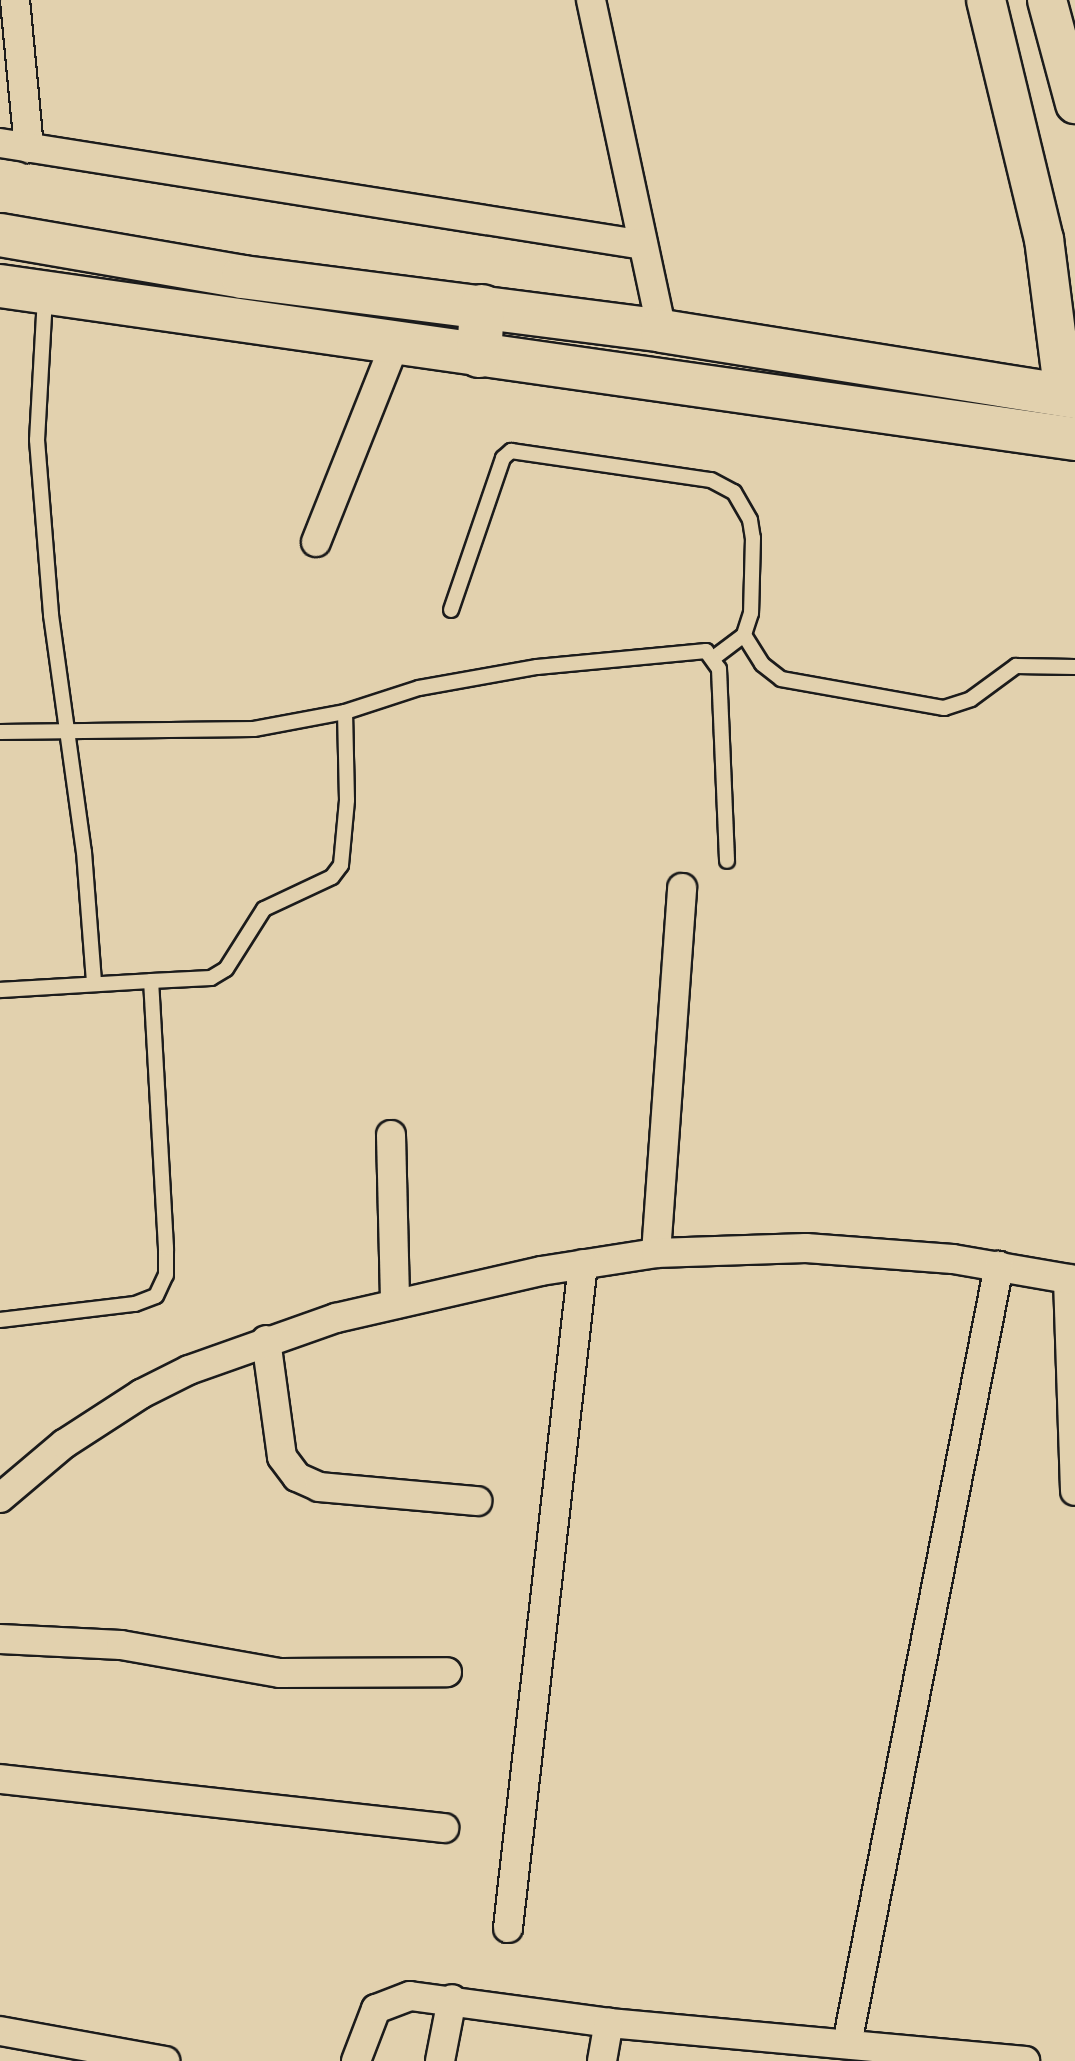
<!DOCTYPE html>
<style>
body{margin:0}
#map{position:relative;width:1075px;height:2061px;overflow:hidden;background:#e2d1ae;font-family:Pangolin,sans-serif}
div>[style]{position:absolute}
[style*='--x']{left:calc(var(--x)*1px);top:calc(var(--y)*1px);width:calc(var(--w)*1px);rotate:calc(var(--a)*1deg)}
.roads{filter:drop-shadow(2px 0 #1c1c1c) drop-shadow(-2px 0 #1c1c1c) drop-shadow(0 2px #1c1c1c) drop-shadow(0 -2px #1c1c1c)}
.lane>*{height:14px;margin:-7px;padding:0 7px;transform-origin:7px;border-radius:7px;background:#e2d1ae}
.street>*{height:28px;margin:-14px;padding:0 14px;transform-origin:14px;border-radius:14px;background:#e2d1ae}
.secondary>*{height:38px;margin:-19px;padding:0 19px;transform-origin:19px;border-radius:19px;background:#e2d1ae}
.primary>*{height:42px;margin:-21px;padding:0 21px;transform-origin:21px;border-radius:21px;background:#e2d1ae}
.highway>*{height:44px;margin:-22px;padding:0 22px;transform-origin:22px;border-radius:22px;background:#e2d1ae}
span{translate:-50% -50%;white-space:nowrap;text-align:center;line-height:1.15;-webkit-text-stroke:6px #e2d1ae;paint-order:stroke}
</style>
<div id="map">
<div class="roads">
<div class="lane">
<div style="--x:45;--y:297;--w:143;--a:93.2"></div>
<div style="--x:37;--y:440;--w:176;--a:85.4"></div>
<div style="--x:51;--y:615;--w:239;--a:82.1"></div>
<div style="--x:84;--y:852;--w:129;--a:85.6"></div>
<div style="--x:451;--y:610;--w:161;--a:-71.1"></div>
<div style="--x:503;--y:458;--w:11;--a:-41"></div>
<div style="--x:511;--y:451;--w:202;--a:8.3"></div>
<div style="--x:711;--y:480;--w:26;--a:28"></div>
<div style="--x:734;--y:492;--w:32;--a:60"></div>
<div style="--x:750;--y:520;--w:18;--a:81"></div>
<div style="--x:753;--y:538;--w:75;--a:91.5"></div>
<div style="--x:751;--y:613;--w:23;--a:108"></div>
<div style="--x:744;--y:635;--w:38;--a:143"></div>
<div style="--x:744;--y:635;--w:34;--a:58"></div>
<div style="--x:762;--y:664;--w:24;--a:38"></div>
<div style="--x:781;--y:679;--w:166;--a:10.1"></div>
<div style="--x:944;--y:708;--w:28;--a:-18"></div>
<div style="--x:971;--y:699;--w:56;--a:-36.3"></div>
<div style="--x:1016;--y:666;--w:59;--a:1"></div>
<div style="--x:0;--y:732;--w:254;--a:-0.7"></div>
<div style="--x:254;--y:729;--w:93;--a:-10.6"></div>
<div style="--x:345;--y:712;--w:78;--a:-18"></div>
<div style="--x:419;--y:688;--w:120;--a:-10.1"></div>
<div style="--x:537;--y:667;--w:170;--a:-5.4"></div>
<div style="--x:706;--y:651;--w:22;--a:54"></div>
<div style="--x:719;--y:669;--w:192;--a:87.6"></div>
<div style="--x:0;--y:990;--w:151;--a:-3.4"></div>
<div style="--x:0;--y:1320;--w:136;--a:-6.8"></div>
<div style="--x:135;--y:1304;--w:22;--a:-21"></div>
<div style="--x:156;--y:1296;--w:23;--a:-65"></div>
<div style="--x:166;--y:1275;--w:27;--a:-90"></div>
<div style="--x:166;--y:1248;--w:267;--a:-93.2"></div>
<div style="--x:151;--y:981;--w:60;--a:-2.9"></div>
<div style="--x:211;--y:978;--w:17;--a:-31"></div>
<div style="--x:226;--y:969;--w:71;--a:-57.7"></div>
<div style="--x:264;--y:909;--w:75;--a:-25.2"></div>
<div style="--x:332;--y:877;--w:15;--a:-53"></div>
<div style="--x:341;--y:865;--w:65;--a:-84.7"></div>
<div style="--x:347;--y:800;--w:88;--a:-91.3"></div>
</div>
<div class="street">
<div style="--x:15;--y:0;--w:149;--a:84.6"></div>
<div style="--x:591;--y:0;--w:339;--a:77.9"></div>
<div style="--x:0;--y:143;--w:651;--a:9.01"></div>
<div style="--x:316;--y:542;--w:214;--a:-68.3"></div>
<div style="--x:391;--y:1135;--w:169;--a:88.6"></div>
<div style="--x:656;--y:1253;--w:366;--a:-85.9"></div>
<div style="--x:1068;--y:1279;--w:212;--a:88.1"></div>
<div style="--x:266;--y:1340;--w:118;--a:82.2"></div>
<div style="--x:282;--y:1457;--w:25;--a:53"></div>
<div style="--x:297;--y:1477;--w:24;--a:24"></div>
<div style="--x:319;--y:1487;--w:159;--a:5.1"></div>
<div style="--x:0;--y:1498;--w:84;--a:-40.2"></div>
<div style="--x:64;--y:1444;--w:92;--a:-33"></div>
<div style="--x:141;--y:1394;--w:54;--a:-26.6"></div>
<div style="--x:189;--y:1370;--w:156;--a:-19.5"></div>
<div style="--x:336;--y:1318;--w:210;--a:-12.9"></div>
<div style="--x:541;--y:1271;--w:116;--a:-8.9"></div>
<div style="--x:656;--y:1253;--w:150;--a:-1.9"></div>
<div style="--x:806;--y:1248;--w:147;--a:4.3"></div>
<div style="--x:953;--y:1259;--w:124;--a:9.8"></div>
<div style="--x:0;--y:1639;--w:121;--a:2.8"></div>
<div style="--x:121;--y:1645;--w:161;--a:10"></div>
<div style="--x:280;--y:1673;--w:167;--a:-0.3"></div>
<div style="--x:0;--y:1779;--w:447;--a:6.3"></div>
<div style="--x:508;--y:1928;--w:668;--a:-83.56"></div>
<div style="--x:0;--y:2031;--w:168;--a:10.3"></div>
<div style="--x:847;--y:2044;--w:793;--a:-78.95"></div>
<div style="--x:356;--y:2061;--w:56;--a:-69"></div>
<div style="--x:376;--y:2009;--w:36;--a:-21"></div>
<div style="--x:410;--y:1996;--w:201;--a:7.7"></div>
<div style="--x:609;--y:2023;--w:418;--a:5.2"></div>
<div style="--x:440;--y:2061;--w:63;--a:-79"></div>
<div style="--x:602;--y:2061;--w:39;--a:-80"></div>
</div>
<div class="secondary">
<div style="--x:986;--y:0;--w:246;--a:76.4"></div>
<div style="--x:1044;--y:239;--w:158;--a:82.7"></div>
<div style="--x:1047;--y:0;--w:108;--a:74.9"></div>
</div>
<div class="primary">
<div style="--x:0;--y:235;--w:247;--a:9.8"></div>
<div style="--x:243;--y:277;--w:422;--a:7.3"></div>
<div style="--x:662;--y:331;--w:418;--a:9.1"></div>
<div style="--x:0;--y:286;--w:1086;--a:8.1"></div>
</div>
<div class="highway">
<div style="--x:479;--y:355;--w:48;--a:-86.4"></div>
</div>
</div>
</div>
